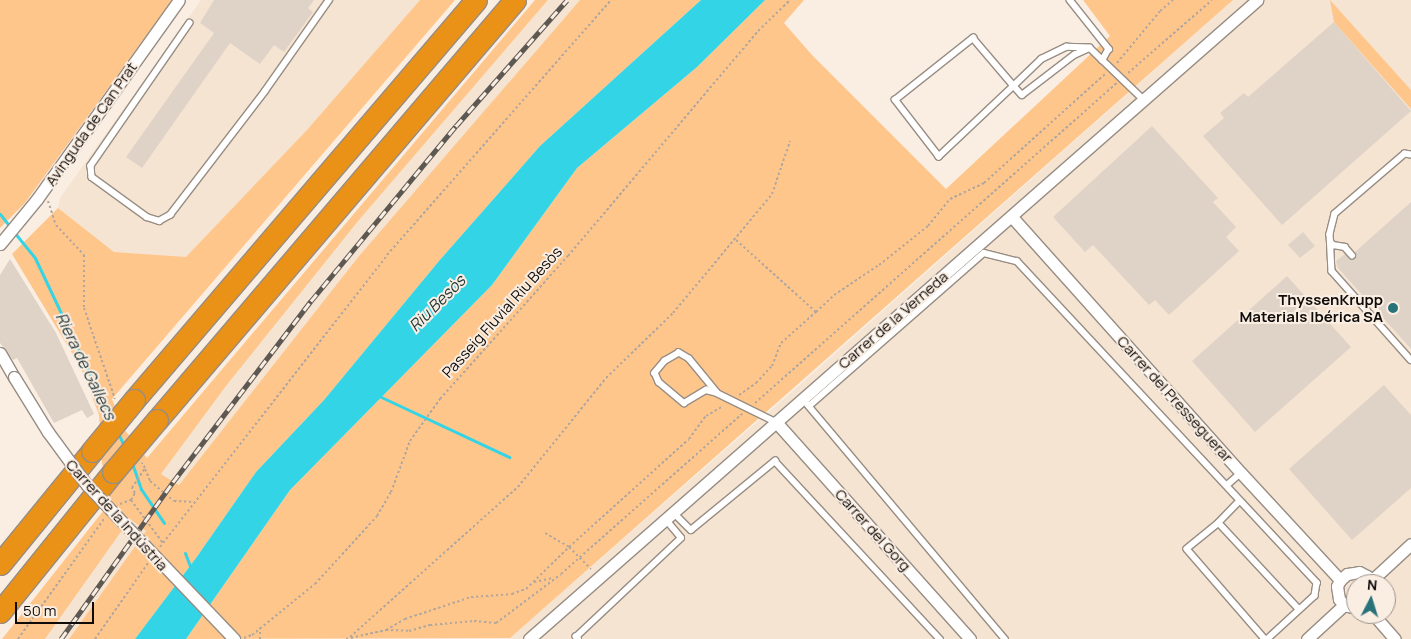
<!DOCTYPE html>
<meta charset="utf-8">
<style>
body{margin:0}
#map{position:relative;width:1411px;height:639px;overflow:hidden;background:#faeee3;font-family:Manrope,sans-serif}
div>[style]{position:absolute}
[style*='--x']{left:calc(var(--x)*1px);top:calc(var(--y)*1px);width:calc(var(--w)*1px);rotate:calc(var(--a)*1deg)}
.built>*{inset:0;background:#f5e4d2}
.green>*{inset:0;background:#fec68b}
.water>*{inset:0;background:#33d4e5}
.stream>*{height:3px;margin:-1.5px;padding:0 1.5px;transform-origin:1.5px;border-radius:1.5px;background:#33d4e5}
.building>*{inset:0;background:#dfd3c8}
.path>*{height:2px;margin-top:-1px;transform-origin:0;background:repeating-linear-gradient(90deg,#b1a79f 0 2.5px,transparent 0 5px)}
.roads{filter:drop-shadow(1px 0 #988d83) drop-shadow(-1px 0 #988d83) drop-shadow(0 1px #988d83) drop-shadow(0 -1px #988d83)}
.lane>*{height:5.5px;margin:-2.75px;padding:0 2.75px;transform-origin:2.75px;border-radius:2.75px;background:#fff}
.street>*{height:11px;margin:-5.5px;padding:0 5.5px;transform-origin:5.5px;border-radius:5.5px;background:#fff}
.highway>*{height:21px;margin:-10.5px;padding:0 10.5px;transform-origin:10.5px;border-radius:10.5px;background:#e99217}
.rail>*{height:5px;margin-top:-2.5px;transform-origin:0;background:repeating-linear-gradient(90deg,#faeee3 0 9px,#5e5852 0 18px);box-sizing:border-box;border-block:1px solid #5e5852}
.bridges{filter:drop-shadow(1px 0 #988d83) drop-shadow(-1px 0 #988d83) drop-shadow(0 1px #988d83) drop-shadow(0 -1px #988d83)}
.street-bridge>*{height:11px;margin:-5.5px;padding:0 5.5px;transform-origin:5.5px;border-radius:5.5px;background:#fff}
.highway-bridge>*{height:21px;margin:-10.5px;padding:0 10.5px;transform-origin:10.5px;border-radius:10.5px;background:#e99217}
.dots>*{width:14px;height:14px;translate:-50% -50%;box-sizing:border-box;border:2px solid #faeee3;border-radius:50%}
span{translate:-50% -50%;white-space:nowrap;text-align:center;line-height:1.15;-webkit-text-stroke:4px #faeee3;paint-order:stroke}
.street-label{font-size:15px;color:#0f0b08}
.poi-label{font-size:15px;color:#0f0b08;font-weight:700}
.right{translate:-100% -50%;text-align:right}
.water-label{font-size:16px;color:#1d3639;font-style:italic}
.north{position:absolute;left:1346px;top:574px;width:50px;height:50px;box-sizing:border-box;background:#faeee3;border:1px solid #9c938b;border-radius:50%;rotate:5deg;font-size:14px;font-weight:700;line-height:20px;text-align:center;color:#0f0b08}
.north::after{content:'';display:block;margin:auto;width:18px;height:22px;background:#29727a;clip-path:polygon(50% 0,100% 100%,50% 72%,0 100%)}
.scale{position:absolute;left:15px;top:602px;width:79px;height:22px;box-sizing:border-box;border:2px solid #0f0b08;border-top:0;padding-left:6px;font-size:15px;line-height:18px;white-space:nowrap;color:#0f0b08;-webkit-text-stroke:4px #faeee3;paint-order:stroke}
</style>
<div id="map">
<div class="built">
<div style="clip-path:polygon(201px 0,420px 0,306px 131px,186px 258px,114px 252px,58px 208px,60px 198px)"></div>
<div style="clip-path:polygon(548px 0,580px 0,359px 256px,179px 485px,161px 474px,226px 386px,359px 220px)"></div>
<div style="clip-path:polygon(evenodd,1233px 0,1411px 0,1411px 639px,508px 639px,794px 390px,1233px 0,1356px 584px,1386px 584px,1386px 614px,1356px 614px,1356px 584px)"></div>
<div style="clip-path:polygon(130px 518px,146px 531px,69px 639px,45px 639px)"></div>
</div>
<div class="green">
<div style="clip-path:polygon(0 0,172px 0,25px 203px,0 228px)"></div>
<div style="clip-path:polygon(420px 0,455px 0,112px 399px,124px 429px,147px 458px,535px 0,548px 0,359px 220px,226px 386px,161px 474px,179px 485px,359px 256px,580px 0,701px 0,540px 146px,439px 261px,324px 400px,256px 472px,196px 558px,135px 639px,69px 639px,146px 531px,130px 519px,45px 639px,2px 639px,111px 501px,102px 463px,99px 415px,81px 368px,12px 254px,58px 208px,114px 252px,186px 257px,306px 131px)"></div>
<div style="clip-path:polygon(765px 0,804px 0,784px 23px,812px 55px,946px 189px,1110px 36px,1083px 0,1233px 0,510px 638px,186px 639px,290px 490px,492px 285px,577px 168px,697px 67px)"></div>
<div style="clip-path:polygon(1330px 0,1411px 90px,1411px 109px,1334px 22px)"></div>
</div>
<div class="water">
<div style="clip-path:polygon(701px 0,765px 0,697px 67px,577px 168px,492px 285px,290px 490px,186px 639px,135px 639px,196px 558px,256px 472px,324px 400px,439px 261px,540px 146px)"></div>
</div>
<div class="stream">
<div style="--x:0;--y:214;--w:16;--a:52"></div>
<div style="--x:14;--y:232;--w:33;--a:51"></div>
<div style="--x:35;--y:258;--w:176;--a:64.7"></div>
<div style="--x:379;--y:396;--w:144;--a:25.1"></div>
<div style="--x:117;--y:431;--w:17;--a:65"></div>
<div style="--x:132;--y:463;--w:28;--a:71"></div>
<div style="--x:141;--y:489;--w:41;--a:55.9"></div>
<div style="--x:185;--y:553;--w:17;--a:69"></div>
</div>
<div class="building">
<div style="clip-path:polygon(214px 0,314px 0,308px 8px,313px 12px,284px 52px,274px 45px,260px 64px,230px 43px,142px 168px,126px 157px,214px 33px,200px 23px)"></div>
<div style="clip-path:polygon(1334px 22px,1411px 111px,1282px 225px,1203px 136px,1224px 118px,1220px 113px,1244px 93px,1248px 97px)"></div>
<div style="clip-path:polygon(1152px 126px,1218px 198px,1213px 202px,1236px 227px,1226px 237px,1239px 251px,1169px 315px,1155px 300px,1149px 305px,1093px 245px,1085px 252px,1053px 217px)"></div>
<div style="clip-path:polygon(1411px 202px,1411px 349px,1338px 268px,1336px 261px,1345px 254px,1350px 259px,1355px 259px,1355px 252px)"></div>
<div style="clip-path:polygon(1303px 232px,1315px 246px,1300px 258px,1288px 245px)"></div>
<div style="clip-path:polygon(10px 259px,56px 333px,94px 414px,87px 418px,82px 410px,54px 423px,17px 358px,13px 360px,0 343px,0 275px)"></div>
<div style="clip-path:polygon(1287px 276px,1351px 347px,1255px 432px,1192px 361px)"></div>
<div style="clip-path:polygon(1384px 385px,1411px 415px,1411px 488px,1352px 540px,1289px 469px)"></div>
</div>
<div class="path">
<div style="--x:1117;--y:63;--w:67;--a:-50.4"></div>
<div style="--x:1160;--y:11;--w:17;--a:-40"></div>
<div style="--x:1128;--y:73;--w:111;--a:-41"></div>
<div style="--x:48;--y:201;--w:25;--a:72"></div>
<div style="--x:56;--y:225;--w:41;--a:47"></div>
<div style="--x:84;--y:255;--w:53;--a:90"></div>
<div style="--x:84;--y:308;--w:96;--a:71.2"></div>
<div style="--x:736;--y:240;--w:108;--a:42"></div>
<div style="--x:816;--y:312;--w:25;--a:-43"></div>
<div style="--x:834;--y:295;--w:54;--a:-33.7"></div>
<div style="--x:879;--y:265;--w:63;--a:-38.5"></div>
<div style="--x:928;--y:226;--w:35;--a:-51"></div>
<div style="--x:950;--y:199;--w:38;--a:-25"></div>
<div style="--x:984;--y:183;--w:164;--a:-42"></div>
<div style="--x:739;--y:395;--w:21;--a:-35"></div>
<div style="--x:756;--y:383;--w:23;--a:-47"></div>
<div style="--x:772;--y:366;--w:25;--a:-69"></div>
<div style="--x:781;--y:343;--w:47;--a:-41.5"></div>
<div style="--x:755;--y:403;--w:483;--a:-41.5"></div>
<div style="--x:145;--y:469;--w:13;--a:67"></div>
<div style="--x:150;--y:481;--w:31;--a:40"></div>
<div style="--x:174;--y:501;--w:21;--a:3"></div>
<div style="--x:131;--y:500;--w:54;--a:53.3"></div>
<div style="--x:120;--y:504;--w:12;--a:-20"></div>
<div style="--x:131;--y:500;--w:8;--a:-60"></div>
<div style="--x:135;--y:493;--w:6;--a:-121"></div>
<div style="--x:132;--y:488;--w:24;--a:-57"></div>
<div style="--x:145;--y:468;--w:6;--a:-121"></div>
<div style="--x:545;--y:533;--w:28;--a:30"></div>
<div style="--x:569;--y:547;--w:31;--a:45"></div>
<div style="--x:160;--y:547;--w:370;--a:-52.1"></div>
<div style="--x:387;--y:255;--w:339;--a:-48.7"></div>
<div style="--x:534;--y:582;--w:19;--a:-12"></div>
<div style="--x:386;--y:630;--w:22;--a:-30"></div>
<div style="--x:405;--y:619;--w:70;--a:-18.4"></div>
<div style="--x:471;--y:597;--w:41;--a:-4.2"></div>
<div style="--x:512;--y:594;--w:15;--a:-20"></div>
<div style="--x:526;--y:589;--w:60;--a:-44.3"></div>
<div style="--x:569;--y:547;--w:161;--a:-42"></div>
<div style="--x:689;--y:439;--w:29;--a:-54"></div>
<div style="--x:706;--y:416;--w:20;--a:-30"></div>
<div style="--x:350;--y:637;--w:225;--a:-41.8"></div>
<div style="--x:518;--y:487;--w:140;--a:-51.1"></div>
<div style="--x:606;--y:378;--w:93;--a:-44.1"></div>
<div style="--x:673;--y:313;--w:155;--a:-50.2"></div>
<div style="--x:772;--y:194;--w:56;--a:-71.2"></div>
<div style="--x:244;--y:638;--w:9;--a:-21"></div>
<div style="--x:252;--y:635;--w:81;--a:-39"></div>
<div style="--x:315;--y:584;--w:92;--a:-47.6"></div>
<div style="--x:377;--y:516;--w:28;--a:-60"></div>
<div style="--x:391;--y:492;--w:54;--a:-69.6"></div>
<div style="--x:410;--y:441;--w:52;--a:-54.5"></div>
<div style="--x:440;--y:399;--w:192;--a:-48.2"></div>
<div style="--x:568;--y:256;--w:294;--a:-49.8"></div>
<div style="--x:758;--y:31;--w:45;--a:-44.1"></div>
<div style="--x:18;--y:639;--w:148;--a:-54.4"></div>
<div style="--x:95;--y:639;--w:93;--a:-55.1"></div>
<div style="--x:260;--y:639;--w:11;--a:-90"></div>
<div style="--x:346;--y:639;--w:41;--a:-12.7"></div>
<div style="--x:386;--y:630;--w:23;--a:2"></div>
<div style="--x:409;--y:631;--w:22;--a:-16"></div>
<div style="--x:430;--y:625;--w:44;--a:-5.2"></div>
<div style="--x:474;--y:621;--w:22;--a:5"></div>
<div style="--x:496;--y:623;--w:81;--a:-37"></div>
<div style="--x:561;--y:574;--w:242;--a:-41.5"></div>
</div>
<div class="roads">
<div class="lane">
<div style="--x:1070;--y:0;--w:63;--a:51.5"></div>
<div style="--x:1109;--y:49;--w:13;--a:119"></div>
<div style="--x:190;--y:23;--w:174;--a:124.7"></div>
<div style="--x:91;--y:166;--w:11;--a:85"></div>
<div style="--x:92;--y:177;--w:68;--a:36"></div>
<div style="--x:147;--y:217;--w:13;--a:18"></div>
<div style="--x:159;--y:221;--w:13;--a:-29"></div>
<div style="--x:170;--y:215;--w:156;--a:-52.5"></div>
<div style="--x:265;--y:91;--w:111;--a:-54.9"></div>
<div style="--x:1090;--y:48;--w:75;--a:43.9"></div>
<div style="--x:1014;--y:86;--w:12;--a:48"></div>
<div style="--x:1022;--y:95;--w:66;--a:-37.6"></div>
<div style="--x:1074;--y:55;--w:17;--a:-24"></div>
<div style="--x:1090;--y:48;--w:23;--a:-178"></div>
<div style="--x:1067;--y:47;--w:28;--a:154"></div>
<div style="--x:1042;--y:59;--w:39;--a:136"></div>
<div style="--x:1014;--y:86;--w:103;--a:136.6"></div>
<div style="--x:939;--y:157;--w:72;--a:-127.7"></div>
<div style="--x:895;--y:100;--w:100;--a:-38.5"></div>
<div style="--x:973;--y:38;--w:63;--a:49.5"></div>
<div style="--x:1411;--y:155;--w:6;--a:-171"></div>
<div style="--x:1405;--y:154;--w:92;--a:139.4"></div>
<div style="--x:1335;--y:214;--w:21;--a:104"></div>
<div style="--x:1330;--y:234;--w:37;--a:87"></div>
<div style="--x:1332;--y:271;--w:119;--a:48.4"></div>
<div style="--x:1331;--y:242;--w:4;--a:56"></div>
<div style="--x:1333;--y:245;--w:12;--a:9"></div>
<div style="--x:1345;--y:247;--w:11;--a:49"></div>
<div style="--x:717;--y:393;--w:44;--a:-129.5"></div>
<div style="--x:689;--y:359;--w:12;--a:-149"></div>
<div style="--x:679;--y:353;--w:16;--a:150"></div>
<div style="--x:665;--y:361;--w:16;--a:130"></div>
<div style="--x:655;--y:373;--w:10;--a:66"></div>
<div style="--x:659;--y:382;--w:33;--a:40"></div>
<div style="--x:684;--y:403;--w:26;--a:-31"></div>
<div style="--x:706;--y:390;--w:11;--a:15"></div>
<div style="--x:717;--y:393;--w:66;--a:26.2"></div>
<div style="--x:808;--y:405;--w:306;--a:49.9"></div>
<div style="--x:809;--y:406;--w:232;--a:-41.2"></div>
<div style="--x:984;--y:253;--w:34;--a:14"></div>
<div style="--x:1017;--y:261;--w:440;--a:47"></div>
<div style="--x:1317;--y:583;--w:13;--a:99"></div>
<div style="--x:1315;--y:596;--w:64;--a:137.5"></div>
<div style="--x:1227;--y:485;--w:18;--a:-41"></div>
<div style="--x:1240;--y:501;--w:30;--a:134"></div>
<div style="--x:1219;--y:523;--w:41;--a:140.9"></div>
<div style="--x:1187;--y:549;--w:119;--a:49.1"></div>
<div style="--x:674;--y:513;--w:24;--a:45"></div>
<div style="--x:691;--y:530;--w:109;--a:-39.4"></div>
<div style="--x:775;--y:461;--w:243;--a:47.2"></div>
<div style="--x:1219;--y:523;--w:117;--a:47.1"></div>
<div style="--x:578;--y:639;--w:3;--a:-135"></div>
<div style="--x:576;--y:637;--w:144;--a:-43.3"></div>
<div style="--x:681;--y:538;--w:23;--a:-130"></div>
</div>
<div class="street">
<div style="--x:1012;--y:217;--w:343;--a:48.2"></div>
<div style="--x:1241;--y:473;--w:146;--a:47.2"></div>
<div style="--x:0;--y:244;--w:58;--a:-50.6"></div>
<div style="--x:37;--y:199;--w:244;--a:-54.5"></div>
<div style="--x:0;--y:353;--w:28;--a:60"></div>
<div style="--x:776;--y:422;--w:291;--a:48.2"></div>
<div style="--x:1371;--y:581;--w:54;--a:-42.8"></div>
<div style="--x:1356;--y:608;--w:12;--a:-166"></div>
<div style="--x:1344;--y:605;--w:8;--a:-130"></div>
<div style="--x:1339;--y:599;--w:13;--a:-99"></div>
<div style="--x:1337;--y:586;--w:7;--a:-63"></div>
<div style="--x:1340;--y:580;--w:9;--a:-41"></div>
<div style="--x:1347;--y:574;--w:12;--a:-9"></div>
<div style="--x:1359;--y:572;--w:9;--a:27"></div>
<div style="--x:1367;--y:576;--w:9;--a:58"></div>
<div style="--x:1373;--y:614;--w:33;--a:49"></div>
<div style="--x:529;--y:639;--w:969;--a:-41.27"></div>
<div style="--x:1307;--y:639;--w:50;--a:-42.6"></div>
</div>
<div class="highway">
<div style="--x:134;--y:400;--w:526;--a:-49.47"></div>
<div style="--x:157;--y:420;--w:552;--a:-49.56"></div>
<div style="--x:0;--y:564;--w:146;--a:-50.8"></div>
<div style="--x:0;--y:612;--w:180;--a:-51.1"></div>
</div>
</div>
<div class="rail">
<div style="--x:61;--y:639;--w:193;--a:-54.5"></div>
<div style="--x:173;--y:482;--w:228;--a:-52.7"></div>
<div style="--x:311;--y:301;--w:227;--a:-50.4"></div>
<div style="--x:456;--y:126;--w:168;--a:-48.6"></div>
</div>
<div class="bridges">
<div class="street-bridge">
<div style="--x:14;--y:377;--w:65;--a:58.3"></div>
<div style="--x:48;--y:432;--w:66;--a:53.7"></div>
<div style="--x:87;--y:485;--w:213;--a:46.3"></div>
</div>
<div class="highway-bridge">
<div style="--x:92;--y:451;--w:66;--a:-50.5"></div>
<div style="--x:113;--y:472;--w:68;--a:-49.8"></div>
</div>
</div>
<div class="dots">
<div style="left:1393px;top:308px;background:#29727a"></div>
</div>
<div class="street-label">
<span style="left:91px;top:124px;rotate:-55deg">Avinguda de Can Prat</span>
<span style="left:502px;top:312px;rotate:-48deg">Passeig Fluvial Riu Besòs</span>
<span style="left:893px;top:320px;rotate:-41deg">Carrer de la Verneda</span>
<span style="left:1175px;top:399px;rotate:48deg">Carrer del Presseguerar</span>
<span style="left:117px;top:515px;rotate:48deg">Carrer de la Indústria</span>
<span style="left:873px;top:530px;rotate:48deg">Carrer del Gorg</span>
</div>
<div class="poi-label">
<span class="right" style="left:1383px;top:308px">ThyssenKrupp<br>Materials Ibérica SA</span>
</div>
<div class="water-label">
<span style="left:437px;top:303px;rotate:-45deg">Riu Besòs</span>
<span style="left:86px;top:366px;rotate:64deg">Riera de Gallecs</span>
</div>
<div class="north">N</div>
<div class="scale">50 m</div>
</div>
